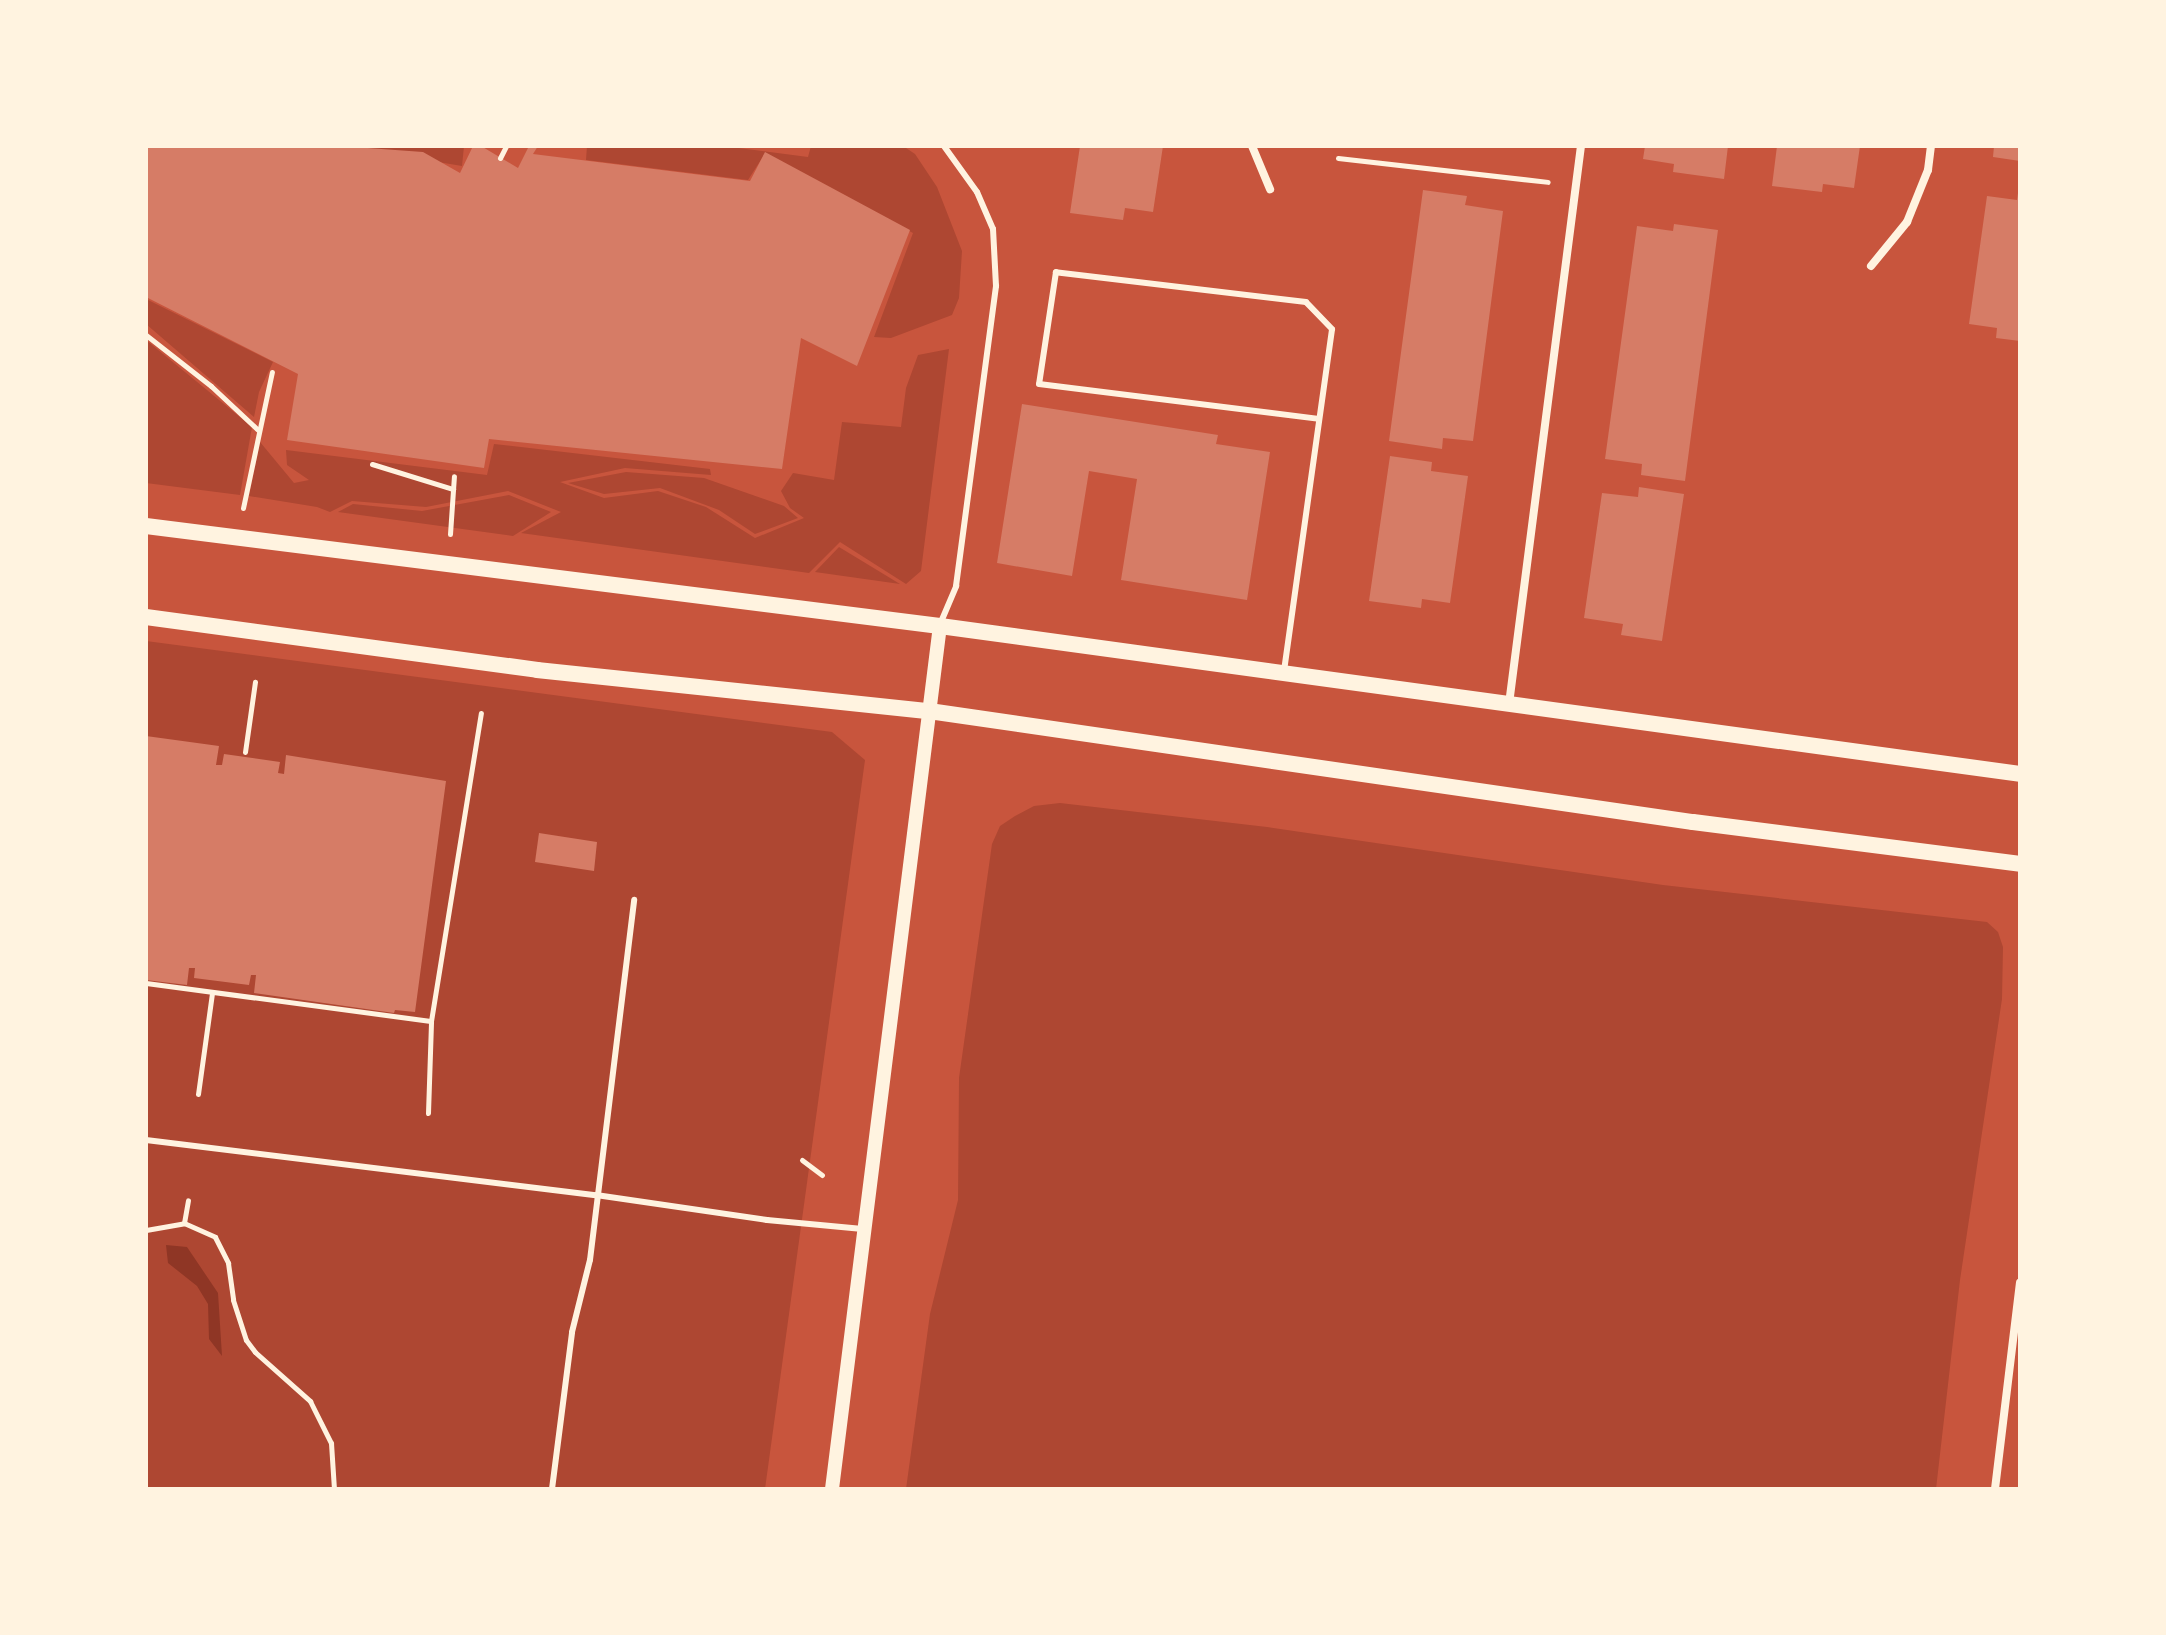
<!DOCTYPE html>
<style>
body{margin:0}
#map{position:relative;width:2166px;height:1635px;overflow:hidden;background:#c8553d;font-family:"IBM Plex Sans",sans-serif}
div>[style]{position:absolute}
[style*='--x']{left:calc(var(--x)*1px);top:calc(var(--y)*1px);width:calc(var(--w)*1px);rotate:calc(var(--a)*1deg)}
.green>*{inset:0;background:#ae4732}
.water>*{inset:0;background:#8f3625}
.building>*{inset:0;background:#d67c66}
.path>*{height:5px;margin:-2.5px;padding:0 2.5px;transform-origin:2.5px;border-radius:2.5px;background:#fff3e0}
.service>*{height:6px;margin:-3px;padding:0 3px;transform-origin:3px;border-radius:3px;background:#fff3e0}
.minor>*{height:8px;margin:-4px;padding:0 4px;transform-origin:4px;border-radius:4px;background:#fff3e0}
.tertiary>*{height:14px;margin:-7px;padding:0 7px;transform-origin:7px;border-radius:7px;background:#fff3e0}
.secondary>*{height:16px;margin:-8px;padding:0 8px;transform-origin:8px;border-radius:8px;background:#fff3e0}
span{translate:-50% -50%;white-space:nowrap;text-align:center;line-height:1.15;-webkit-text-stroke:7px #fff3e0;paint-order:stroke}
.frame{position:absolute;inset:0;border:148px solid #fff3e0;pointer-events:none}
</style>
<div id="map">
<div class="green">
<div style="clip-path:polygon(343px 146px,464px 146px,462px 166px)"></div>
<div style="clip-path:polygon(587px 146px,723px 146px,808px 157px,811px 146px,903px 146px,915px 154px,937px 187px,962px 251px,959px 298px,952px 315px,891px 338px,874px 337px,913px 233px,764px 155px,748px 180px,586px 160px)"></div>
<div style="clip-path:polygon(146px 299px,273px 362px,259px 392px,254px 417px,146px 324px)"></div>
<div style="clip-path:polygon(146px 340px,252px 427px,240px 495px,146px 483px)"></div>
<div style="clip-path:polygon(949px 349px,921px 571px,906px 584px,840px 542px,809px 573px,521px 533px,561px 512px,508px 491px,426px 507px,352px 501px,330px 512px,317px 507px,249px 496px,260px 442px,294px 483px,309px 480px,287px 465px,286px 450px,487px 475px,494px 444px,710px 469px,711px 475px,625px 468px,560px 482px,604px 498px,658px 491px,706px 507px,755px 538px,804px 518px,790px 508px,781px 491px,793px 473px,834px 480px,842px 422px,901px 427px,906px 388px,918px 355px)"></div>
<div style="clip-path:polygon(626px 472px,704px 478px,784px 506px,798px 518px,755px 534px,719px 510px,660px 488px,604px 494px,568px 483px)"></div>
<div style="clip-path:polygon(509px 495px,551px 512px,513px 536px,338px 512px,353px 504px,422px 511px)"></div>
<div style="clip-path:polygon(839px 547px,900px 584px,815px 572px)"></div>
<div style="clip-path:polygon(146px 641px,832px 732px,865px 760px,765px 1489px,146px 1489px)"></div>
<div style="clip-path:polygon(1060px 803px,1267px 827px,1663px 885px,1987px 922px,1998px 932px,2003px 947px,2002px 999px,1960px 1280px,1936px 1489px,906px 1489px,930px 1314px,958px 1200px,959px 1078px,992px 844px,1000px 826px,1015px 816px,1034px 806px)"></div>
</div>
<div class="water">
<div style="clip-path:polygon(166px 1245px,187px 1247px,218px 1293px,222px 1356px,209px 1339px,208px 1304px,197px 1286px,168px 1263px)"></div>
</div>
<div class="building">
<div style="clip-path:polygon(146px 146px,340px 146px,423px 152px,460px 173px,473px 146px,481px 146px,518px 168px,529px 146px,538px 146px,533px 154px,750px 181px,765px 152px,910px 230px,857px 366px,801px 338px,782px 469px,489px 439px,484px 468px,287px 440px,298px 374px,146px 297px)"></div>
<div style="clip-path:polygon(1080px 146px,1163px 146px,1153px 212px,1125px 208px,1123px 220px,1070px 213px)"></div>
<div style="clip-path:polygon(1645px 146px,1728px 146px,1724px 179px,1673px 172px,1674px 164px,1643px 159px)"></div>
<div style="clip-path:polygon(1777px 146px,1860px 146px,1854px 188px,1823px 184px,1822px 192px,1772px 186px)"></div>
<div style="clip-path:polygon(1994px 146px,2020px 146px,2020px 161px,1993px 157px)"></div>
<div style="clip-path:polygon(1423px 190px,1467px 196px,1465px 205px,1503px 211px,1473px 441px,1443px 438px,1442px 449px,1389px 441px)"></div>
<div style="clip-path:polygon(2018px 193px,2020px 193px,2020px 341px,1996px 338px,1997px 328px,1969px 324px,1987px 196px,2017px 200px)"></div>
<div style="clip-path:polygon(1674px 224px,1718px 230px,1685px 481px,1641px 475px,1642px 464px,1605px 459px,1637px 226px,1673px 231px)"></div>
<div style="clip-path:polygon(1022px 404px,1218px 435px,1216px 444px,1270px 452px,1247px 600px,1121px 580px,1137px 479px,1089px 471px,1072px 576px,997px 563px)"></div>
<div style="clip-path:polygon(1390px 456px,1432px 462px,1431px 471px,1468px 476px,1450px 603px,1422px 599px,1421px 608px,1369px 601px)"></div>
<div style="clip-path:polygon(1639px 487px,1684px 494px,1662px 641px,1621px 635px,1623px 624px,1584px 618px,1602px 493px,1638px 497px)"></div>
<div style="clip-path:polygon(146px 736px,219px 746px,216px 765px,222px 765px,224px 754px,280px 762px,278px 773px,284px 774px,286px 755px,446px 781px,415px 1012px,395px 1010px,394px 1013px,254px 993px,256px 975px,251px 975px,249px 985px,194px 978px,195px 968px,189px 968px,187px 985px,146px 980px)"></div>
<div style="clip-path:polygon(539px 833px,597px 842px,594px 871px,535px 862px)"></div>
</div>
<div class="path">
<div style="--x:500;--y:158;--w:13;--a:-63"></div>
<div style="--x:1338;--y:158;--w:211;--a:6.5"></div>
<div style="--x:146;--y:335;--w:83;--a:38.1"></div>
<div style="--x:211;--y:386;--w:64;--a:43.1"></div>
<div style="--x:372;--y:464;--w:85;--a:17.2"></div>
<div style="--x:243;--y:508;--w:139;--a:-78"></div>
<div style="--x:450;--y:534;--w:58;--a:-86.1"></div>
<div style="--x:245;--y:752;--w:71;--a:-81.9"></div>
<div style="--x:146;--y:983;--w:287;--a:7.6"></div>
<div style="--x:198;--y:1094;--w:102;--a:-82.1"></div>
<div style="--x:428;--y:1113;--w:92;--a:-88.1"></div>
<div style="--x:431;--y:1021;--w:312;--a:-80.8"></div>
<div style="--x:802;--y:1160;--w:25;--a:37"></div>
<div style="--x:184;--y:1223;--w:23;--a:-80"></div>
<div style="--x:146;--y:1230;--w:39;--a:-10"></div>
<div style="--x:184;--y:1223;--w:34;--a:24"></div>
<div style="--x:215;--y:1237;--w:29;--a:63"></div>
<div style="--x:228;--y:1263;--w:37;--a:82"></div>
<div style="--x:233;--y:1300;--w:42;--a:72"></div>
<div style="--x:246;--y:1340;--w:15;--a:53"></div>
<div style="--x:255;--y:1352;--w:74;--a:41.7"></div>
<div style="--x:310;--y:1401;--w:47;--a:63.4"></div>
<div style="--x:331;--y:1443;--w:46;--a:86.3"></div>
</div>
<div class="service">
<div style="--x:941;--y:622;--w:39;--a:-67"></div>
<div style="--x:956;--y:586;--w:303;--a:-82.4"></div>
<div style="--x:996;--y:286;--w:57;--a:-93"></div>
<div style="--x:993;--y:229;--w:40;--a:-113.4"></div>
<div style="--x:977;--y:192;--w:57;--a:-125.7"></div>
<div style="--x:1284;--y:671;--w:345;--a:-82"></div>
<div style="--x:1332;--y:329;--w:37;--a:-134"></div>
<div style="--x:1306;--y:302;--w:252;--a:-173.2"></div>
<div style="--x:1056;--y:272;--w:113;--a:98.6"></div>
<div style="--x:1039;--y:384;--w:282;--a:7.1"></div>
<div style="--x:146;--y:1140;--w:453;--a:7"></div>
<div style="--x:596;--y:1195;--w:173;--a:8.3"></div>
<div style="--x:767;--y:1220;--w:96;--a:5.4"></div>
<div style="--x:552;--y:1489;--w:158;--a:-82.7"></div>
<div style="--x:572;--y:1332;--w:74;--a:-76"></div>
<div style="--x:590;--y:1260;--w:363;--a:-83"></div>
</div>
<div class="minor">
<div style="--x:1252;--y:146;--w:47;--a:67.3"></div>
<div style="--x:1871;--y:266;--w:57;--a:-50.7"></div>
<div style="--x:1907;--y:222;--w:56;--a:-68"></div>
<div style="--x:1928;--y:170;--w:24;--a:-83"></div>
<div style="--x:1509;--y:704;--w:563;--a:-82.65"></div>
<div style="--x:1995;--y:1489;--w:208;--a:-83.1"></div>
</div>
<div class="tertiary">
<div style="--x:832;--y:1489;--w:870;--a:-82.87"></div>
</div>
<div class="secondary">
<div style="--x:146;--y:526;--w:800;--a:7.18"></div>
<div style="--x:940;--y:626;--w:1090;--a:7.8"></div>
<div style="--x:146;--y:617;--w:395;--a:7.7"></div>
<div style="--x:537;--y:670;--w:394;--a:6"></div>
<div style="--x:929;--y:711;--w:772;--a:8.27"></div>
<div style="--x:1693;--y:822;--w:330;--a:7.3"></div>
</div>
<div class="frame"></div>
</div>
